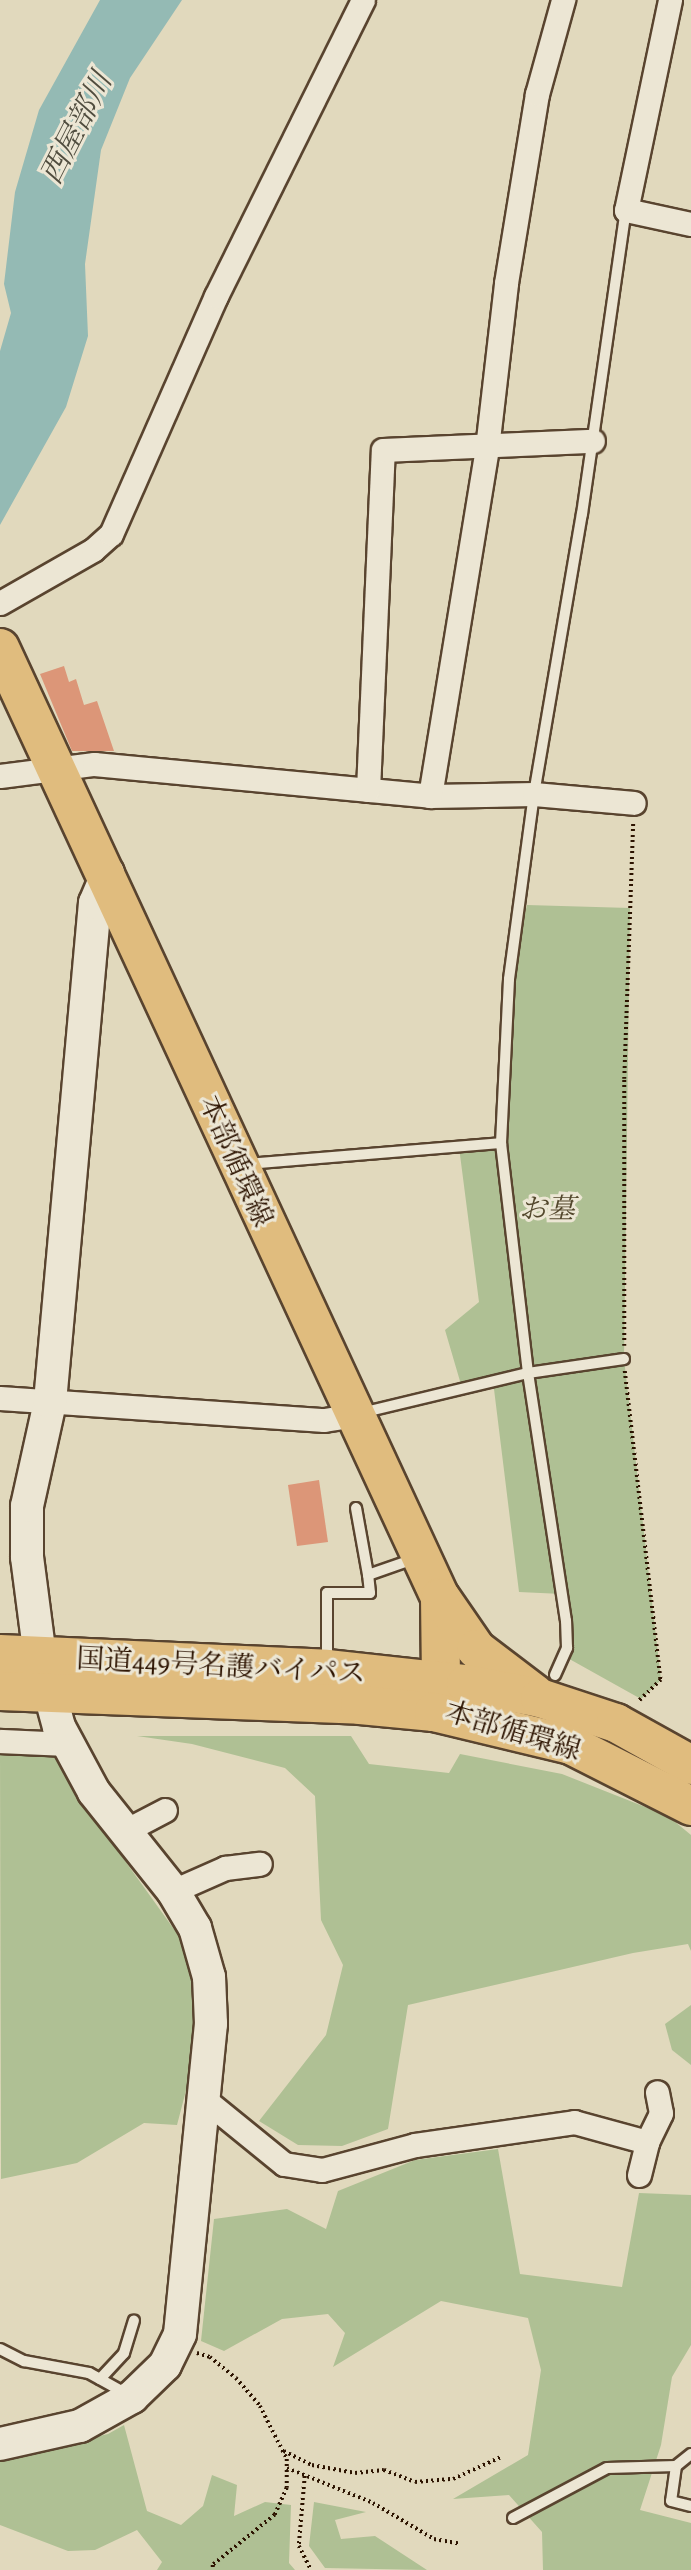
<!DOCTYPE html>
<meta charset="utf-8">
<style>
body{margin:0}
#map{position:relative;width:691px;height:2570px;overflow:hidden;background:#e1d9bd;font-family:Alegreya,"Noto Serif JP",serif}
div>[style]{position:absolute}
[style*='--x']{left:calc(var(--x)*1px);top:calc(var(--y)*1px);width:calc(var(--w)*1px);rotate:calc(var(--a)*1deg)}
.green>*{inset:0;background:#afc094}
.water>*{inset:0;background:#94bab4}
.building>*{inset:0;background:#dc9678}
.path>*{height:3.5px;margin-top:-1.75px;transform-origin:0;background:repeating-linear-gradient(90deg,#2c1300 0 2px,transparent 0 5.5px)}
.roads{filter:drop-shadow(2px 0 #59442f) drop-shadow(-2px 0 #59442f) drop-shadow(0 2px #59442f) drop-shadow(0 -2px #59442f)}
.lane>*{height:10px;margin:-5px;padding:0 5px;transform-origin:5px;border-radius:5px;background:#ece6d4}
.street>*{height:23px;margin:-11.5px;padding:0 11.5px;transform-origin:11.5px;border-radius:11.5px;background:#ece6d4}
.secondary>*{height:32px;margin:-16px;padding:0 16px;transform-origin:16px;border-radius:16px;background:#ece6d4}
.highway>*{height:38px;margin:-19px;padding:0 19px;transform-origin:19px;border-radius:19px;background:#e0bc7e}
span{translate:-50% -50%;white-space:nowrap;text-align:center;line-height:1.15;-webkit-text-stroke:6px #ece6d4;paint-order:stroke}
.street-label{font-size:28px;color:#2c1300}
.park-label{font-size:28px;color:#53472c;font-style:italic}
.water-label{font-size:30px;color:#504d3f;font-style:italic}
</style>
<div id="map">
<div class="green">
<div style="clip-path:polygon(527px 905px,630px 908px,624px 1359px,661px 1680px,641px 1699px,564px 1656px,562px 1594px,519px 1592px,493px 1381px,462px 1388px,445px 1330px,479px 1302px,459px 1147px,501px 1143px,509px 979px)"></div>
<div style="clip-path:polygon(137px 1736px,351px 1736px,369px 1764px,449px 1773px,460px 1754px,562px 1774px,668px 1816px,691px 1835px,691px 1951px,688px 1944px,633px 1953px,408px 2005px,388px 2129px,342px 2146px,298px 2145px,259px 2121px,326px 2035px,343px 1965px,321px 1920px,315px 1796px,285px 1768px,192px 1744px)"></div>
<div style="clip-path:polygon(0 1749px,57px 1757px,90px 1812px,186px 1946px,196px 2006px,189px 2079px,177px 2125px,144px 2123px,77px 2163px,1px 2179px)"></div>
<div style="clip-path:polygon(691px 2005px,691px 2065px,672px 2050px,665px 2024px)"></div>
<div style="clip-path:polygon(498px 2149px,520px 2274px,622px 2287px,639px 2193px,691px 2195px,691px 2345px,672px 2377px,661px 2445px,640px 2510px,691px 2523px,691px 2570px,543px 2570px,542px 2532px,509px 2495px,453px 2499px,528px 2455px,541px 2370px,528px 2318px,441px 2301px,333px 2367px,345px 2333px,328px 2314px,282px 2319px,224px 2351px,201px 2341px,214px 2219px,287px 2209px,326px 2229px,338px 2191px,415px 2160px)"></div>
<div style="clip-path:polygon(124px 2425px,147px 2511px,181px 2525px,203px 2506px,212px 2475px,237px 2485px,234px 2516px,265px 2502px,291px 2505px,289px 2563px,295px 2570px,157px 2570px,162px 2562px,137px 2530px,95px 2550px,68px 2551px,0 2525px,0 2458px,108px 2434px)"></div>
<div style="clip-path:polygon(314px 2502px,366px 2512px,335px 2520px,341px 2539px,375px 2536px,427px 2570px,325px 2568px,309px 2546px)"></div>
</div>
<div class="water">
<div style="clip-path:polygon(100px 0,182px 0,130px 78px,101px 150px,85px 264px,88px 336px,66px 407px,0 525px,0 351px,11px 313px,4px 284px,15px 192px,39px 110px)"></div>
</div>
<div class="building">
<div style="clip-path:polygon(64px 666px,69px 682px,76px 679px,84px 705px,97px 701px,114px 751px,72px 751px,40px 674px)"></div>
<div style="clip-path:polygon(319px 1480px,328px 1542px,297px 1546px,288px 1485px)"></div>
</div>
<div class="path">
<div style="--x:624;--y:1346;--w:267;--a:-90"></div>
<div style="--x:624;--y:1079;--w:257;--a:-88"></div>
<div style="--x:625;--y:1371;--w:311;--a:83.4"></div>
<div style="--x:661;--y:1680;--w:32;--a:136"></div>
<div style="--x:197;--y:2353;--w:14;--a:17"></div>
<div style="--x:210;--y:2357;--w:33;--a:39"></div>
<div style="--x:236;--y:2378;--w:37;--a:49"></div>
<div style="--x:260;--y:2406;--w:59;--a:63"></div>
<div style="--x:287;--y:2459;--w:29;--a:90"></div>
<div style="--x:287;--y:2488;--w:30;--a:114"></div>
<div style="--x:275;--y:2515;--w:80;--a:141.1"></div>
<div style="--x:213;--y:2565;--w:5;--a:90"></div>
<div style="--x:284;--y:2451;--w:31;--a:27"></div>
<div style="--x:312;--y:2465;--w:44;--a:10.5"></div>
<div style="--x:355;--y:2473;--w:29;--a:-6"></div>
<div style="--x:384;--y:2470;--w:33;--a:21"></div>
<div style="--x:415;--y:2482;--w:38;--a:-5"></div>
<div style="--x:453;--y:2479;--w:53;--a:-24.6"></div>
<div style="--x:287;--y:2468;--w:93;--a:22.1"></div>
<div style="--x:373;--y:2503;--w:71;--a:30.5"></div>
<div style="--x:434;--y:2539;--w:27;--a:10"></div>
<div style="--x:305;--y:2476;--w:70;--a:94.9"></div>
<div style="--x:299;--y:2546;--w:27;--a:63"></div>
</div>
<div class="roads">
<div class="lane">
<div style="--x:246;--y:1164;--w:256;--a:-4.7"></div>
<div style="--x:361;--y:1413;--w:172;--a:-13.5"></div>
<div style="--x:528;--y:1373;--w:97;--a:-8.3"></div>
<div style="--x:356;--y:1508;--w:68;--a:79.8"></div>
<div style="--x:327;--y:1663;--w:70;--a:-90"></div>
<div style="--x:327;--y:1593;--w:43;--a:0"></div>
<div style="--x:370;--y:1593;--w:18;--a:-96"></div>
<div style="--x:368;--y:1575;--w:49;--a:-19.2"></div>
<div style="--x:555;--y:1675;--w:30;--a:-66"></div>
<div style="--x:567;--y:1648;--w:27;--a:-92"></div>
<div style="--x:566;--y:1621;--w:251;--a:-98.7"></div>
<div style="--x:528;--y:1373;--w:232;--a:-96.7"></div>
<div style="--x:501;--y:1143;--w:164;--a:-87.2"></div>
<div style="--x:509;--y:979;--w:187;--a:-82.3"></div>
<div style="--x:534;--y:794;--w:284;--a:-80.3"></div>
<div style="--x:582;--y:514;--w:307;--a:-81.8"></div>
<div style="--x:0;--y:2349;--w:27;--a:27"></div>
<div style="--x:24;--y:2361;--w:66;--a:10.5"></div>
<div style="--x:89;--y:2373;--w:43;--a:28.9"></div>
<div style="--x:100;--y:2379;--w:35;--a:-47"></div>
<div style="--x:124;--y:2353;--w:34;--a:-73"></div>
<div style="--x:676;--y:2466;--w:19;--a:-39"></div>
<div style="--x:513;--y:2518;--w:106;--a:-28"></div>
<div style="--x:607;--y:2468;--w:69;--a:-1.7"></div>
<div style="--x:676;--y:2466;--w:35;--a:98"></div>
<div style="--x:671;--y:2501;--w:21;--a:14"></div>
</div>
<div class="street">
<div style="--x:670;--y:0;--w:215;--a:101.8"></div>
<div style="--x:626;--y:210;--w:66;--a:12.2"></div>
<div style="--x:0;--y:603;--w:107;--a:-29.7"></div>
<div style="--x:93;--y:550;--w:24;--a:-42"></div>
<div style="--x:111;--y:534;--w:260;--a:-66.2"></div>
<div style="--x:216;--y:296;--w:330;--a:-63.6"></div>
<div style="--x:0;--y:776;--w:95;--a:-7.3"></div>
<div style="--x:94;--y:764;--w:338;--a:5.4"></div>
<div style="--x:430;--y:796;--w:104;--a:-1.1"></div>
<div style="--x:534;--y:794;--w:100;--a:5.1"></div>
<div style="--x:368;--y:790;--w:340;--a:-87.5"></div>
<div style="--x:383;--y:450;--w:210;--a:-2.5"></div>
<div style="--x:430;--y:796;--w:353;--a:-80.7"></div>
<div style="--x:487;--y:448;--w:166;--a:-83.4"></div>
<div style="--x:506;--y:283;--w:192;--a:-80.7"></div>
<div style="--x:537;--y:94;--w:98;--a:-74.5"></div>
<div style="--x:0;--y:1398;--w:325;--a:3.9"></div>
<div style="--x:324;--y:1420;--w:31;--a:-9"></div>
<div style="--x:0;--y:1741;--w:67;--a:2.6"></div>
<div style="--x:125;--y:1831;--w:45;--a:-27.7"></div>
<div style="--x:173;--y:1891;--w:57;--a:-23.9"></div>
<div style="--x:225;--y:1868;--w:35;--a:-7"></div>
<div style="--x:204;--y:2099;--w:103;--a:39.1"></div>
<div style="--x:284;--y:2164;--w:38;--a:9"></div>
<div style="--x:322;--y:2170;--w:96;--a:-15"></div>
<div style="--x:415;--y:2145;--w:161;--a:-8.2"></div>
<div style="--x:574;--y:2122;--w:76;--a:15.3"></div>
<div style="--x:647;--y:2142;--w:32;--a:-64"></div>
<div style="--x:661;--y:2113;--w:21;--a:-101"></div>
<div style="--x:639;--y:2175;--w:34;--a:-76"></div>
</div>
<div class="secondary">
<div style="--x:0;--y:2444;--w:82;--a:-12.7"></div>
<div style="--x:80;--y:2426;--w:60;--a:-29.1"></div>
<div style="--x:132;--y:2397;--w:46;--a:-44.1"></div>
<div style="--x:165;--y:2365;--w:34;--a:-64"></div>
<div style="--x:180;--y:2334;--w:312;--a:-84.3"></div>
<div style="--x:211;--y:2024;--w:47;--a:-92.4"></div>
<div style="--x:209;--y:1977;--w:51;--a:-105.9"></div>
<div style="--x:195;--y:1928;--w:43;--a:-120.7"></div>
<div style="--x:173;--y:1891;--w:127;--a:-128.6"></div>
<div style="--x:94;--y:1792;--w:74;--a:-118.3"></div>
<div style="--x:59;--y:1727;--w:73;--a:-105.2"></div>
<div style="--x:40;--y:1657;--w:101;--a:-97.4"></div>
<div style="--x:27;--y:1557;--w:51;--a:-90"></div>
<div style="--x:27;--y:1506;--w:107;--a:-77.5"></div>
<div style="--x:50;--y:1402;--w:501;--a:-84.85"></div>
<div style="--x:95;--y:903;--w:33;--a:-67"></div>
</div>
<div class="highway">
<div style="--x:0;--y:648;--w:1046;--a:65.13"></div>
<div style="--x:440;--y:1597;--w:83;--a:89.3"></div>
<div style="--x:441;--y:1680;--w:33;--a:102"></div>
<div style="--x:441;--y:1598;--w:62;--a:55.5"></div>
<div style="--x:476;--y:1649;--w:74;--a:37.3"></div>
<div style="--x:0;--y:1654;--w:327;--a:2.6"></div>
<div style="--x:327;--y:1669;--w:140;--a:6.2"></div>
<div style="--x:466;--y:1684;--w:75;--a:10.7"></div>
<div style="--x:540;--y:1698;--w:80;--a:18.2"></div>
<div style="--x:616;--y:1723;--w:86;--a:29.2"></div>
<div style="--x:0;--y:1691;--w:360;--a:2.2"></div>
<div style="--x:360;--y:1705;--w:74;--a:5.4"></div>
<div style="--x:434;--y:1712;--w:141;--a:13.5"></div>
<div style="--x:571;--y:1745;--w:135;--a:26.9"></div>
</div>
</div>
<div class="street-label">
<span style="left:236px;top:1161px;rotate:66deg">本部循環線</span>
<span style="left:221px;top:1666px;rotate:3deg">国道449号名護バイパス</span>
<span style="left:513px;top:1731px;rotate:17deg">本部循環線</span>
</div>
<div class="park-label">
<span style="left:547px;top:1209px">お墓</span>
</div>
<div class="water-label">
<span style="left:76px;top:128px;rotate:-63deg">西屋部川</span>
</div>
</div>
